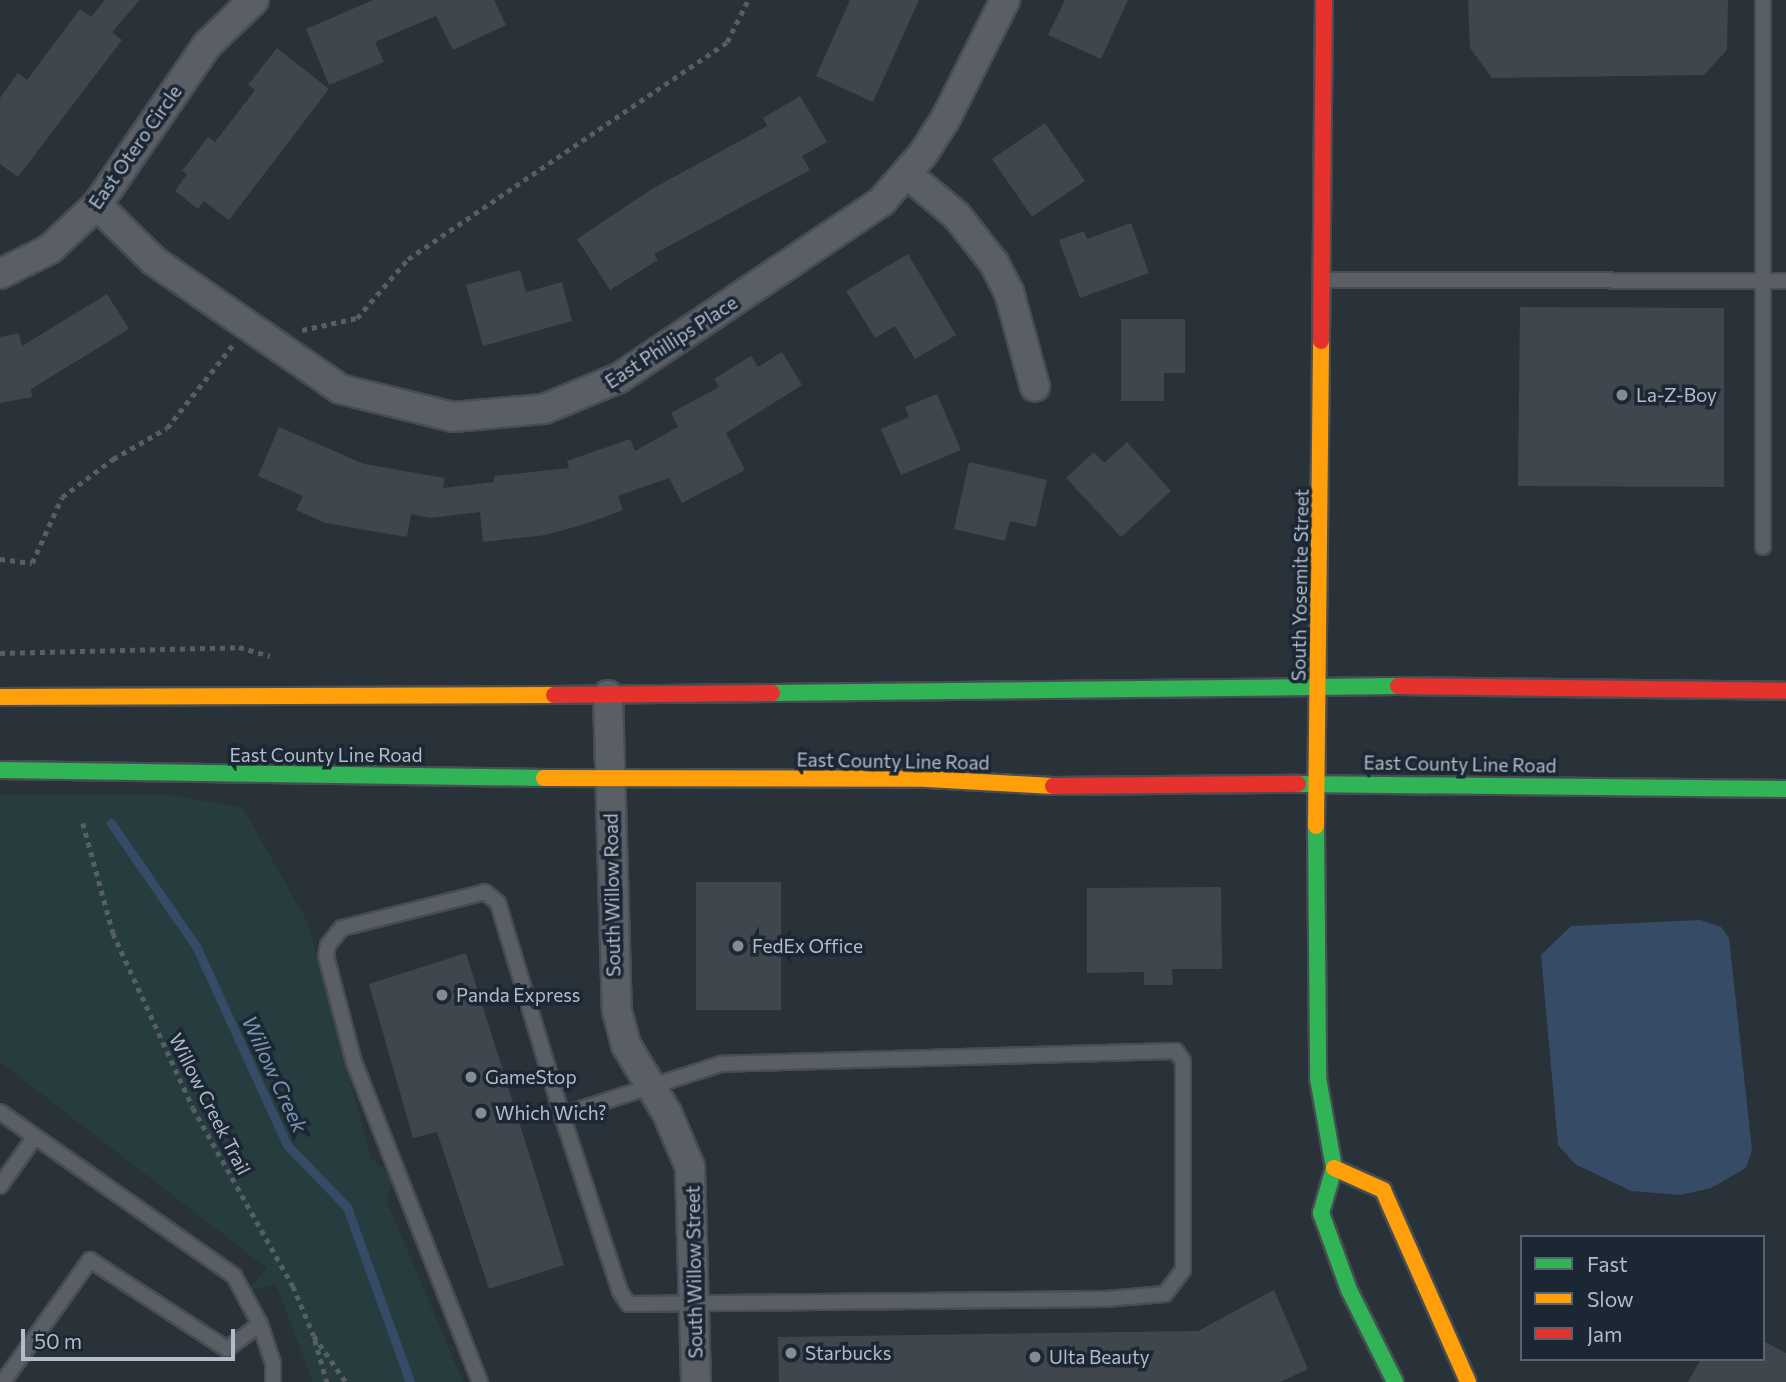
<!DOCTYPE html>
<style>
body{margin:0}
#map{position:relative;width:1786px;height:1382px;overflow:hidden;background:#293139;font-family:Commissioner,sans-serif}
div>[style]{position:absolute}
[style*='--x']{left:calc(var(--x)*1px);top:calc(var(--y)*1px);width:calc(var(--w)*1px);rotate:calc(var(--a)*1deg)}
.green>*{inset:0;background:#263c3f}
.water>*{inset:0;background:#364b65}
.stream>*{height:9px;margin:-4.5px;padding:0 4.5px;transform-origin:4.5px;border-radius:4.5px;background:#364b65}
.building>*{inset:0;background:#40464d}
.path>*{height:4.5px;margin-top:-2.25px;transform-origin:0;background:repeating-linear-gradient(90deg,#575e64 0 5px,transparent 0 10px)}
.roads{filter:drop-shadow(2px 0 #484d53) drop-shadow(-2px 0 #484d53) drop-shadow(0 2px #484d53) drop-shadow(0 -2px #484d53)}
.lane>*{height:14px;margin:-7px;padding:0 7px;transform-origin:7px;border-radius:7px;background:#5a5f66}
.street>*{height:28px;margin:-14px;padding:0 14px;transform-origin:14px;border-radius:14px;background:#5a5f66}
.fast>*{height:16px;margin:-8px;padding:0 8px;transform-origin:8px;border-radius:8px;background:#30b455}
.slow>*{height:16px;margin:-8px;padding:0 8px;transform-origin:8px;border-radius:8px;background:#ff9f0a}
.jam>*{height:16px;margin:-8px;padding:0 8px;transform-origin:8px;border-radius:8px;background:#e5322d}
.dots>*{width:19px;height:19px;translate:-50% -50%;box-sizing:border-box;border:4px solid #1c2734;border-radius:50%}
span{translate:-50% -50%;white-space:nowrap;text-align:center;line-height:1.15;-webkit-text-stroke:7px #1c2734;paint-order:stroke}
.street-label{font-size:19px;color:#b3bcca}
.poi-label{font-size:19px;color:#b3bcca}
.left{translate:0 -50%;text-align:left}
.water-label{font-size:21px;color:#7994b2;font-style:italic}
.legend{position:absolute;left:1520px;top:1235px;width:245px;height:126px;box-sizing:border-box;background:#1c2734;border:2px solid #586370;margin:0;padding:9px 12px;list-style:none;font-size:21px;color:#b3bcca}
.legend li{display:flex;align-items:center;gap:14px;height:35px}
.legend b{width:35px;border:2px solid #586370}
.scale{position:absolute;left:21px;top:1329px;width:214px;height:32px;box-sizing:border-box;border:4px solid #b3bcca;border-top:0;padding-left:9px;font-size:21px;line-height:24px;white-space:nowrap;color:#b3bcca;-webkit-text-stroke:5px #1c2734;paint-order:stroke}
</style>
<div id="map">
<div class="green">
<div style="clip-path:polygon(0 795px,172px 795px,243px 808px,308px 923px,371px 1158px,394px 1179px,386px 1200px,463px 1382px,313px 1382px,276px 1284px,247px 1291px,267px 1268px,0 1062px)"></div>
</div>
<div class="water">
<div style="clip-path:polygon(1700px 920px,1721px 927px,1729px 938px,1752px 1150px,1746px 1168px,1711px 1188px,1681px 1195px,1631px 1191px,1575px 1164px,1558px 1145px,1541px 955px,1571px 926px)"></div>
</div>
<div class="stream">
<div style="--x:111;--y:823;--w:150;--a:55.4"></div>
<div style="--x:196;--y:946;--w:219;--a:65.4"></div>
<div style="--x:287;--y:1145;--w:86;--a:45.9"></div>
<div style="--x:347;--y:1207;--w:186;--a:70.2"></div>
</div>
<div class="building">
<div style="clip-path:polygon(105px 0,140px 0,112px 32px,122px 40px,18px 177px,0 164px,0 98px,18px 73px,27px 80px,80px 9px,91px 17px)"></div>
<div style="clip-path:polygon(373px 0,494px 0,506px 25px,453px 50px,436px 16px,375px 42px,384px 62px,329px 85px,306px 29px)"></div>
<div style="clip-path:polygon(850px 0,919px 0,873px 102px,816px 76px)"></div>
<div style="clip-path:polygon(1065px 0,1128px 0,1101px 59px,1048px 35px)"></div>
<div style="clip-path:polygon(1468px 0,1728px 0,1727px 50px,1704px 75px,1492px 78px,1470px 48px)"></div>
<div style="clip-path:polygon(277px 48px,329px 89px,229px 220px,204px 201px,198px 209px,175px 191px,187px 174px,182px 171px,208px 137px,215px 142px,255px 90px,248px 85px)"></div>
<div style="clip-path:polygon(800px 96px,827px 142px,802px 156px,810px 170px,654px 254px,658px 260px,610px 290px,577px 239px,652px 189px,767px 126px,763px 118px)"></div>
<div style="clip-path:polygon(1045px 123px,1085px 181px,1032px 217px,992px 159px)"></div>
<div style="clip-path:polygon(1131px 223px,1149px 273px,1080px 298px,1059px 240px,1084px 231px,1087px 239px)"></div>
<div style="clip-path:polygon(908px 254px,956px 335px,915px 359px,895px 326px,875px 338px,846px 291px)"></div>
<div style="clip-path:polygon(520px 270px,526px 292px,562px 282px,572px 321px,483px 346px,466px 285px)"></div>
<div style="clip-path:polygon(107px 294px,129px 329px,31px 389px,32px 397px,0 403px,0 337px,19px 333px,22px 346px)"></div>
<div style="clip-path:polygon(1520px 307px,1724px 308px,1724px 487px,1518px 486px)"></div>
<div style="clip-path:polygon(1121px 319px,1185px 319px,1185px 373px,1164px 373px,1164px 401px,1121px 401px)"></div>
<div style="clip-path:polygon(782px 352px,802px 385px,726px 433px,745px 470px,682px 503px,669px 478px,618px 496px,623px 510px,588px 523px,546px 535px,483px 542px,480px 512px,430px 518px,411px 514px,407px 537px,325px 523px,296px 510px,303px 496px,258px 476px,279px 427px,364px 464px,445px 478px,443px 488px,494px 482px,494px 476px,569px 468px,567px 461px,630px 439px,635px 451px,678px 427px,671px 413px,719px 387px,714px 379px,751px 356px,758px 367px)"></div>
<div style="clip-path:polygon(937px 394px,961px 450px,901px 475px,881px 429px,909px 417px,905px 407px)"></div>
<div style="clip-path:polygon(1127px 442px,1171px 491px,1121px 537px,1066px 478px,1094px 452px,1104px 463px)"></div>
<div style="clip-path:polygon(969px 462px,1047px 480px,1036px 527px,1010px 521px,1005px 541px,954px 529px)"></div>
<div style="clip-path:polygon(696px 882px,781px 882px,781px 1010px,696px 1010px)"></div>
<div style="clip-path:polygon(1221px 887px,1222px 969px,1172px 969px,1173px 985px,1144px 985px,1144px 972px,1087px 973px,1087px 888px)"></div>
<div style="clip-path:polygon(466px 953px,564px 1265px,489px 1289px,437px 1132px,413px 1138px,369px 984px)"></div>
<div style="clip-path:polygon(1274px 1290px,1308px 1369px,1280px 1382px,779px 1382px,778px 1337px,1198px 1331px)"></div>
<div style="clip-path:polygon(1763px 1341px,1786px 1353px,1786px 1382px,1688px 1382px,1701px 1359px,1763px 1359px)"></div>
</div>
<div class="path">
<div style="--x:302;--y:330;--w:56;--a:-12.3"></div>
<div style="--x:357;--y:318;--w:78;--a:-49.2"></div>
<div style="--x:408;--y:259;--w:386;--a:-34.2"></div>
<div style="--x:727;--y:42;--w:47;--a:-63.4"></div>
<div style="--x:0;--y:559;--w:32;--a:7"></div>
<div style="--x:32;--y:563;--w:72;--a:-65.6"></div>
<div style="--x:62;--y:497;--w:64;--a:-36.7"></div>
<div style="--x:113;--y:459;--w:62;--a:-29.9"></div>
<div style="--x:167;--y:428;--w:105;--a:-51.6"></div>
<div style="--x:0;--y:653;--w:239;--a:-1.4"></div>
<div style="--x:239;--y:647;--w:32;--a:16"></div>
<div style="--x:83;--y:823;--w:114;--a:74.7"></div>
<div style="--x:113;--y:933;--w:192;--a:65.4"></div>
<div style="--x:193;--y:1108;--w:204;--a:60.7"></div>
<div style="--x:293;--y:1286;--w:54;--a:67.2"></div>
<div style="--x:314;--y:1336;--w:56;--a:55.2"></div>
<div style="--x:315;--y:1340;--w:44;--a:74.1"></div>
</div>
<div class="roads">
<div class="lane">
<div style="--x:1324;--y:280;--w:462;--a:0.1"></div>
<div style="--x:1763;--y:547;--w:547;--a:-90"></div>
<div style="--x:0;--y:1112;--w:286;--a:35"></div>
<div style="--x:234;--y:1276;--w:55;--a:61.6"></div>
<div style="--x:260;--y:1324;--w:41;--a:71.6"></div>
<div style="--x:273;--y:1363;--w:19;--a:90"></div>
<div style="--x:0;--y:1186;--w:59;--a:-54.7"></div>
<div style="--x:3;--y:1382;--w:150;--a:-54.5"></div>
<div style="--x:90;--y:1260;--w:163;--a:33"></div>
<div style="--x:227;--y:1349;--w:41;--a:-37.1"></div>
<div style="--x:480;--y:1382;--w:344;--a:-111.5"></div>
<div style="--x:354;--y:1062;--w:110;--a:-104.8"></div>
<div style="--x:326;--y:956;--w:11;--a:-80"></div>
<div style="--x:328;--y:945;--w:22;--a:-51"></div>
<div style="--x:342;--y:928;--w:147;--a:-14.1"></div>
<div style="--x:485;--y:892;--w:17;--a:40"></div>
<div style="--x:498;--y:903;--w:221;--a:73.2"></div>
<div style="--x:562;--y:1115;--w:185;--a:71.8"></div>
<div style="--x:620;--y:1291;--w:15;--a:58"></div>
<div style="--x:628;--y:1304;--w:477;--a:-0.6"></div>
<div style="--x:1105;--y:1299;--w:60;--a:-4.8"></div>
<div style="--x:1165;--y:1294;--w:30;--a:-53"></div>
<div style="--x:1183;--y:1270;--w:209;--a:-90"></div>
<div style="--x:1183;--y:1061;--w:12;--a:-125"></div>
<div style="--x:1176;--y:1051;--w:455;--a:178.4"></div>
<div style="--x:721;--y:1064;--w:167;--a:162.2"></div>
</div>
<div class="street">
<div style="--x:907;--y:174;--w:65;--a:40"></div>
<div style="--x:957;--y:216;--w:60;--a:51.8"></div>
<div style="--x:994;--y:263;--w:33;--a:63"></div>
<div style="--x:1009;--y:292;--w:98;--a:74.7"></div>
<div style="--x:97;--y:205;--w:80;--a:44.5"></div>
<div style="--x:154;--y:261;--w:226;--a:34.5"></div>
<div style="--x:340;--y:389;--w:116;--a:13.9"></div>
<div style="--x:453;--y:417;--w:91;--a:-5"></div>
<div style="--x:544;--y:409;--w:81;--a:-22.5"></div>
<div style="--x:619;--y:378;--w:317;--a:-33.9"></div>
<div style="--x:882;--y:201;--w:62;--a:-48.9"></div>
<div style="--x:923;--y:154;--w:43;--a:-57.4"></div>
<div style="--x:946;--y:118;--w:132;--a:-63.4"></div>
<div style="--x:0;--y:274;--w:56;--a:-26.6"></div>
<div style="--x:50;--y:249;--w:64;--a:-43.1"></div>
<div style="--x:97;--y:205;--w:194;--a:-55.5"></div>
<div style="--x:207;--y:45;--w:65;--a:-43.8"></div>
<div style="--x:608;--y:695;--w:316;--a:88.4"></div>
<div style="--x:617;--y:1011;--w:35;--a:75"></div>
<div style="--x:626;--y:1045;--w:79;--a:58.9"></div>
<div style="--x:667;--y:1113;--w:59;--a:66.9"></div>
<div style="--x:690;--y:1167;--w:215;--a:88.4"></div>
</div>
<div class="fast">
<div style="--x:772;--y:693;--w:626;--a:-0.64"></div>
<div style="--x:0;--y:770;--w:544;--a:0.84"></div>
<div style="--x:1298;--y:784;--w:488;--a:0.6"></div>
<div style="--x:1316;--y:826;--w:252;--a:89.5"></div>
<div style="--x:1318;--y:1078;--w:91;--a:79.9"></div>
<div style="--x:1334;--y:1168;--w:47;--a:106.1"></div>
<div style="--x:1321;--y:1213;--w:82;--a:70"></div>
<div style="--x:1349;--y:1290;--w:103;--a:63.4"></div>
</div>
<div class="slow">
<div style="--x:0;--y:697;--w:554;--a:-0.21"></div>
<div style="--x:544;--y:778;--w:383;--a:0.1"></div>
<div style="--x:927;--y:779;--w:126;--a:3.2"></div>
<div style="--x:1316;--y:826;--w:485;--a:-89.4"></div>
<div style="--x:1334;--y:1168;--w:54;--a:24.2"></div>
<div style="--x:1383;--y:1190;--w:210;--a:66.1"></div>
</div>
<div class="jam">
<div style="--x:1321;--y:341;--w:341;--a:-89.5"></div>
<div style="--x:1398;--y:686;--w:388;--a:0.7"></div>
<div style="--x:554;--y:695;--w:218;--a:-0.5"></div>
<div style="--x:1053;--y:786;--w:245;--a:-0.5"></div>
</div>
</div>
<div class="dots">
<div style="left:1622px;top:395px;background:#838b97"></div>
<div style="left:738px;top:946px;background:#838b97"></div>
<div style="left:442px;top:995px;background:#838b97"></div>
<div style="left:471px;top:1077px;background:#838b97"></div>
<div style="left:481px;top:1113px;background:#838b97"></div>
<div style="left:791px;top:1353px;background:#838b97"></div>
<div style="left:1035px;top:1357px;background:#838b97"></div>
</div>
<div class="street-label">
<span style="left:135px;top:147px;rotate:-55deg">East Otero Circle</span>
<span style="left:671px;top:342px;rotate:-33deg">East Phillips Place</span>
<span style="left:1300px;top:585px;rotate:-89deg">South Yosemite Street</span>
<span style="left:326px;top:755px">East County Line Road</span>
<span style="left:893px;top:761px;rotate:1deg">East County Line Road</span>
<span style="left:1460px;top:764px;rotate:1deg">East County Line Road</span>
<span style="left:612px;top:895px;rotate:-91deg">South Willow Road</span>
<span style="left:210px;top:1104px;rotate:63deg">Willow Creek Trail</span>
<span style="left:694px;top:1272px;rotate:-91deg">South Willow Street</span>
</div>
<div class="poi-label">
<span class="left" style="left:1636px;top:395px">La-Z-Boy</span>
<span class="left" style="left:752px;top:946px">FedEx Office</span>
<span class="left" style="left:456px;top:995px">Panda Express</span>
<span class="left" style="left:485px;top:1077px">GameStop</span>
<span class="left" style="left:495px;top:1113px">Which Wich?</span>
<span class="left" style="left:805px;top:1353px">Starbucks</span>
<span class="left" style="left:1049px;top:1357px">Ulta Beauty</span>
</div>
<div class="water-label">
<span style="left:275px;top:1074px;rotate:65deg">Willow Creek</span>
</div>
<ul class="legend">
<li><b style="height:9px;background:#30b455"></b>Fast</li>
<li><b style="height:9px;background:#ff9f0a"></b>Slow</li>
<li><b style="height:9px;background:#e5322d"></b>Jam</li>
</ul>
<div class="scale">50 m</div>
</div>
